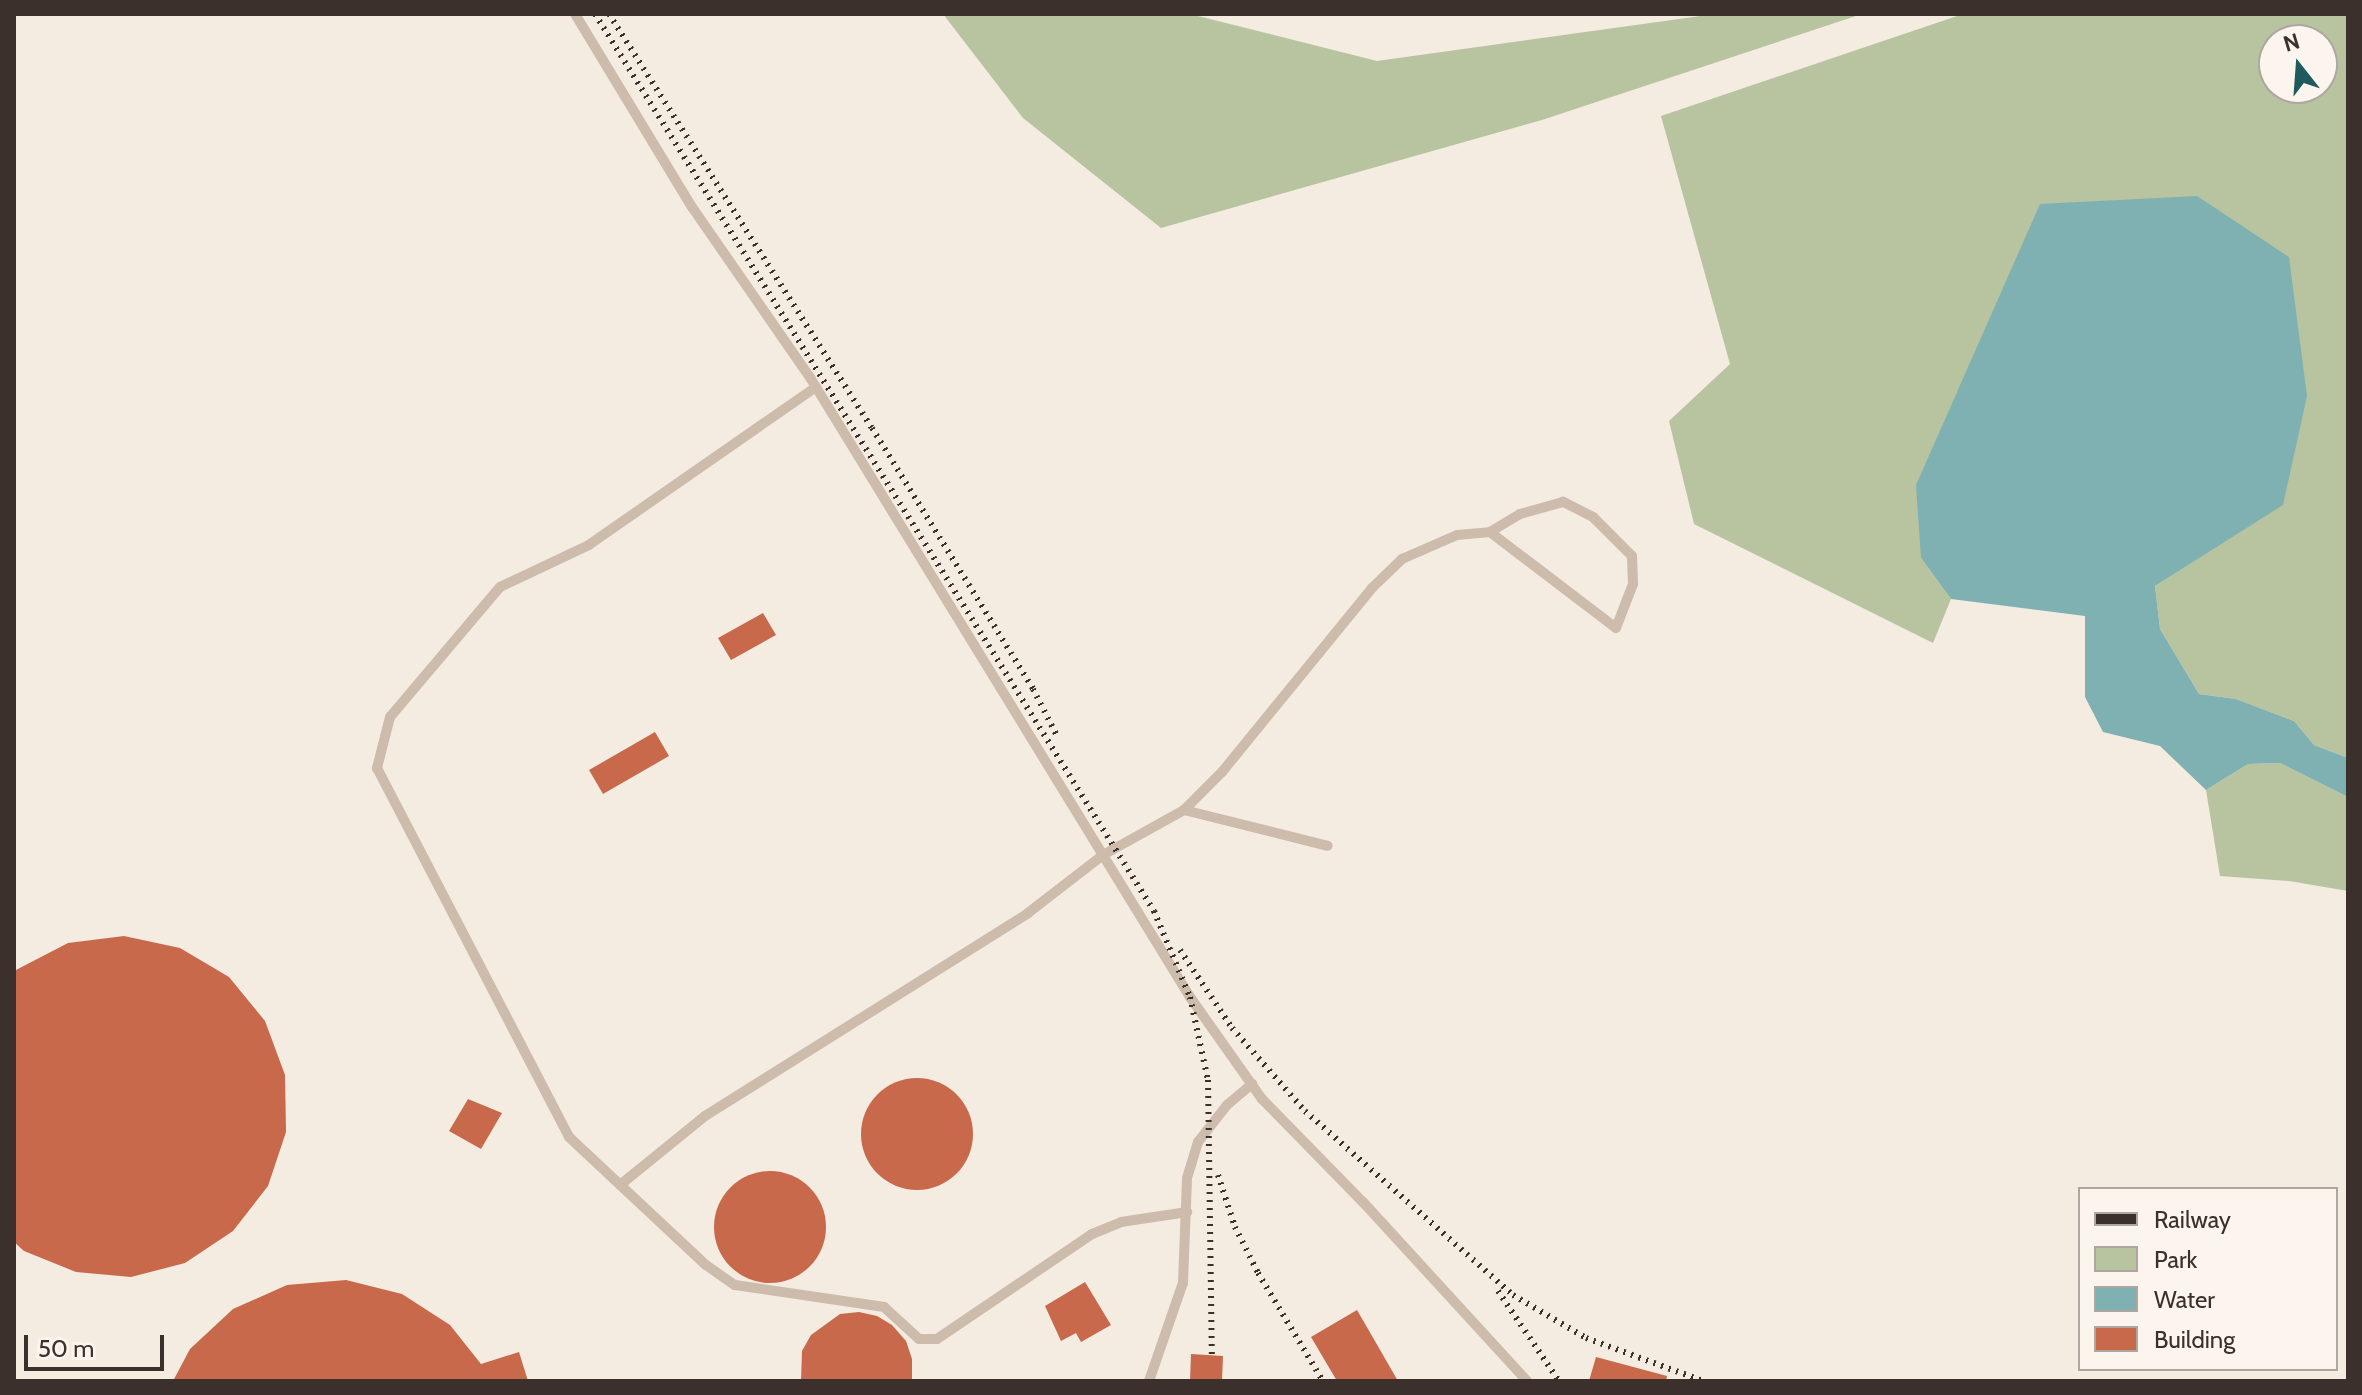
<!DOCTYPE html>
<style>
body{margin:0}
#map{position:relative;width:2362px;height:1395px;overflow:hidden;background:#f4ebe1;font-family:Cabin,sans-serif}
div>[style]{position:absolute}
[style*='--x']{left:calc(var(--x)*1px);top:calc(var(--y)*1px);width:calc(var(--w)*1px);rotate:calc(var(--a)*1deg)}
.green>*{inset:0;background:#b8c4a0}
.water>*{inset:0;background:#7fb0b2}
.building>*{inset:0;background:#c8694b}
.round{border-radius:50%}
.lane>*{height:10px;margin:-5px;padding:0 5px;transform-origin:5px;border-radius:5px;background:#cdbbac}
.rail>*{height:6px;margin-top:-3px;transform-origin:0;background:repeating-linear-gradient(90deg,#3b302b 0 2px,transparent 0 8px)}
span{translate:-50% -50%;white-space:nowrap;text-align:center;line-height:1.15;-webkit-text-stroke:7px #fbf5ee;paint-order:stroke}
.frame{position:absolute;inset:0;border:16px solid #3b302b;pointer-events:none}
.legend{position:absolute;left:2078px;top:1187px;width:260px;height:184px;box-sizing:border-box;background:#fbf5ee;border:2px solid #aea6a0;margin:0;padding:10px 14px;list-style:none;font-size:24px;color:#3b302b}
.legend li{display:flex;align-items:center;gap:16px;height:40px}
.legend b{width:40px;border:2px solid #aea6a0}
.north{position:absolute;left:2258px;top:24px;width:80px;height:80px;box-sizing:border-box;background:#fbf5ee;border:2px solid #aea6a0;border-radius:50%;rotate:343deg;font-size:22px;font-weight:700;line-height:32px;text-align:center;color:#3b302b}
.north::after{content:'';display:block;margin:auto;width:28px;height:36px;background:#1f5a5e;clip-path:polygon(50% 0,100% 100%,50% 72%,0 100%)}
.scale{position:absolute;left:24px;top:1335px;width:140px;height:36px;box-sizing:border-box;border:4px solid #3b302b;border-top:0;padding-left:10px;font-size:24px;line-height:28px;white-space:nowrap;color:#3b302b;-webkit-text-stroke:6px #fbf5ee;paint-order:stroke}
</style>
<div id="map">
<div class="green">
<div style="clip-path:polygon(943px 14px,1190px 14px,1377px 61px,1715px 14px,1862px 14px,1542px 120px,1161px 228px,1023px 118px)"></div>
<div style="clip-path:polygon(evenodd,1963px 14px,2343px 14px,2348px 18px,2348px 758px,2314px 745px,2294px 721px,2236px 699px,2199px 694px,2160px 629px,2155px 586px,2283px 504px,1921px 558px,1951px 599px,1933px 643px,1694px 524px,1669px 421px,1730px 364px,1661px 116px,1963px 14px,2274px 40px,2322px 40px,2322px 88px,2274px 88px,2274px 40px)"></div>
<div style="clip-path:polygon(2280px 763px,2348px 797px,2348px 891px,2289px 881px,2220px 876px,2206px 790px,2248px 764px)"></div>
</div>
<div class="water">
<div style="clip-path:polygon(2197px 196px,2289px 257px,2307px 396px,2283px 505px,2155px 586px,2160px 629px,2199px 694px,2236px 699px,2294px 721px,2314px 745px,2348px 758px,2348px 797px,2280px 763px,2248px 764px,2206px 790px,2160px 746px,2103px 732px,2085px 697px,2085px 616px,1951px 599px,1921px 558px,1916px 485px,2040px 204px)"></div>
</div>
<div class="building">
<div style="clip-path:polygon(763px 613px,776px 635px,731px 660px,718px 638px)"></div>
<div style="clip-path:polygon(655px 732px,669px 756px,603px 794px,589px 770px)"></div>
<div style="clip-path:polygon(124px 936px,180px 948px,229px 977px,265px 1021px,285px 1075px,286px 1132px,268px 1186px,233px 1231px,185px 1263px,131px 1277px,76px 1272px,24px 1251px,14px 1242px,14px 971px,68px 943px)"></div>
<div class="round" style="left:861px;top:1078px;width:112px;height:112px"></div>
<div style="clip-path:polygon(468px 1099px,502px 1113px,481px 1149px,449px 1131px)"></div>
<div class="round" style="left:714px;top:1171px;width:112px;height:112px"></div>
<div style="clip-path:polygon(346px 1280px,402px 1294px,450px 1325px,481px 1364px,519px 1352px,528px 1381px,173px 1381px,190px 1349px,233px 1309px,287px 1285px)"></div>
<div style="clip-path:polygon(1085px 1282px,1111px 1325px,1081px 1342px,1076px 1333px,1061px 1341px,1045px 1306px)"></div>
<div style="clip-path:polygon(1357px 1310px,1398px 1381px,1337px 1381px,1311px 1337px)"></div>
<div style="clip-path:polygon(859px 1312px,877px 1316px,892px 1325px,906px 1341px,912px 1359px,912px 1381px,801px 1381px,802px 1351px,811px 1335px,840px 1314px)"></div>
<div style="clip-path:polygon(1191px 1354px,1223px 1356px,1222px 1381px,1190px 1381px)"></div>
<div style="clip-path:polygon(1596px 1357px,1667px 1376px,1666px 1381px,1589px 1381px)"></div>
</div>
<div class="lane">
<div style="--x:575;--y:14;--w:226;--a:58.8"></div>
<div style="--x:692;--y:207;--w:209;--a:55.3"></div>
<div style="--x:811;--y:379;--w:725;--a:58.48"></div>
<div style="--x:1190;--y:997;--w:125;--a:54.8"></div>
<div style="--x:1262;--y:1099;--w:144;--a:45.6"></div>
<div style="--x:1363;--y:1202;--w:243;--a:47.5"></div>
<div style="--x:816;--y:387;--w:277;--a:145.2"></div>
<div style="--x:589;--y:545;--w:98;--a:154.7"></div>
<div style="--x:500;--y:587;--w:170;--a:130.2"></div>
<div style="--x:390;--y:717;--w:53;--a:104.3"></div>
<div style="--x:377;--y:768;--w:416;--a:62.5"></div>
<div style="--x:569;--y:1137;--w:187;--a:43.1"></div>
<div style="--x:706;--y:1265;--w:35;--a:35"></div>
<div style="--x:735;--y:1285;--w:151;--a:8.4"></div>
<div style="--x:884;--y:1307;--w:47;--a:42.4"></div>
<div style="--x:919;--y:1339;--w:18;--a:0"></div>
<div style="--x:937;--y:1339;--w:187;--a:-34.1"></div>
<div style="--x:1092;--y:1234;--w:31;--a:-22"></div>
<div style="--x:1121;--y:1222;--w:67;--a:-8.6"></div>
<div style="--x:1184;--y:810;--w:54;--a:-45"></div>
<div style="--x:1222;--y:772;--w:237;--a:-50.8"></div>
<div style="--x:1372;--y:588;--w:42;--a:-44"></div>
<div style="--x:1402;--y:559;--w:60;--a:-23.6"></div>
<div style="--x:1457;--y:535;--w:33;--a:-5"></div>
<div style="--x:1490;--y:532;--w:158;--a:37.3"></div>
<div style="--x:1616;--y:628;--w:47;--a:-68.9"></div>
<div style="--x:1633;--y:584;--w:28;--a:-92"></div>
<div style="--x:1632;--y:556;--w:55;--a:-135"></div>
<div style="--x:1593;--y:517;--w:34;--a:-153"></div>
<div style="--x:1563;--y:502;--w:45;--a:164.4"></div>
<div style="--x:1520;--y:514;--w:35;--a:149"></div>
<div style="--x:620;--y:1185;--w:109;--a:-39.1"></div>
<div style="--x:705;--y:1116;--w:381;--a:-32.1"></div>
<div style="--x:1028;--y:913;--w:95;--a:-37.7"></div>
<div style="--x:1103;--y:855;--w:93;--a:-29.1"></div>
<div style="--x:1184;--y:810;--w:148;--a:14"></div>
<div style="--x:1149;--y:1381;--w:104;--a:-70.9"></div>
<div style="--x:1183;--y:1283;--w:105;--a:-87.8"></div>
<div style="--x:1187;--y:1178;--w:38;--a:-73"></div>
<div style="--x:1198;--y:1142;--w:47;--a:-51.9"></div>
<div style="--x:1227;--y:1105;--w:33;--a:-40"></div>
</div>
<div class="rail">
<div style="--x:595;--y:14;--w:1057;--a:58.07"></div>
<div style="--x:1154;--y:911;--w:93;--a:67.3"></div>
<div style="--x:1190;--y:997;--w:85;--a:77.8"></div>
<div style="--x:1208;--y:1080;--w:275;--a:89.2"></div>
<div style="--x:609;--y:14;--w:490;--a:57.6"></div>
<div style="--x:872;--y:428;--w:307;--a:58.3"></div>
<div style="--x:1033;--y:689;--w:51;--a:62.9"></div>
<div style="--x:1180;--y:950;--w:94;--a:56.3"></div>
<div style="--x:1232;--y:1028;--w:111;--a:48.7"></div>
<div style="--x:1305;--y:1111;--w:278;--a:41.5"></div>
<div style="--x:1513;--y:1295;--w:85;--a:30.5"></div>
<div style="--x:1586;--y:1338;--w:125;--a:20.2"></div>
<div style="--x:1218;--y:1175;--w:55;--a:71.9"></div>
<div style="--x:1235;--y:1227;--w:51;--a:63.4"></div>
<div style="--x:1258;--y:1273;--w:126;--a:59"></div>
<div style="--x:1498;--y:1291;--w:109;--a:55.9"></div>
</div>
<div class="frame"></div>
<ul class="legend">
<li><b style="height:10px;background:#3b302b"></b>Railway</li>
<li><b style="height:22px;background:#b8c4a0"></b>Park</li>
<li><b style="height:22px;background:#7fb0b2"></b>Water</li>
<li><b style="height:22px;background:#c8694b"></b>Building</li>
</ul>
<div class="north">N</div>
<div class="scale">50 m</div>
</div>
